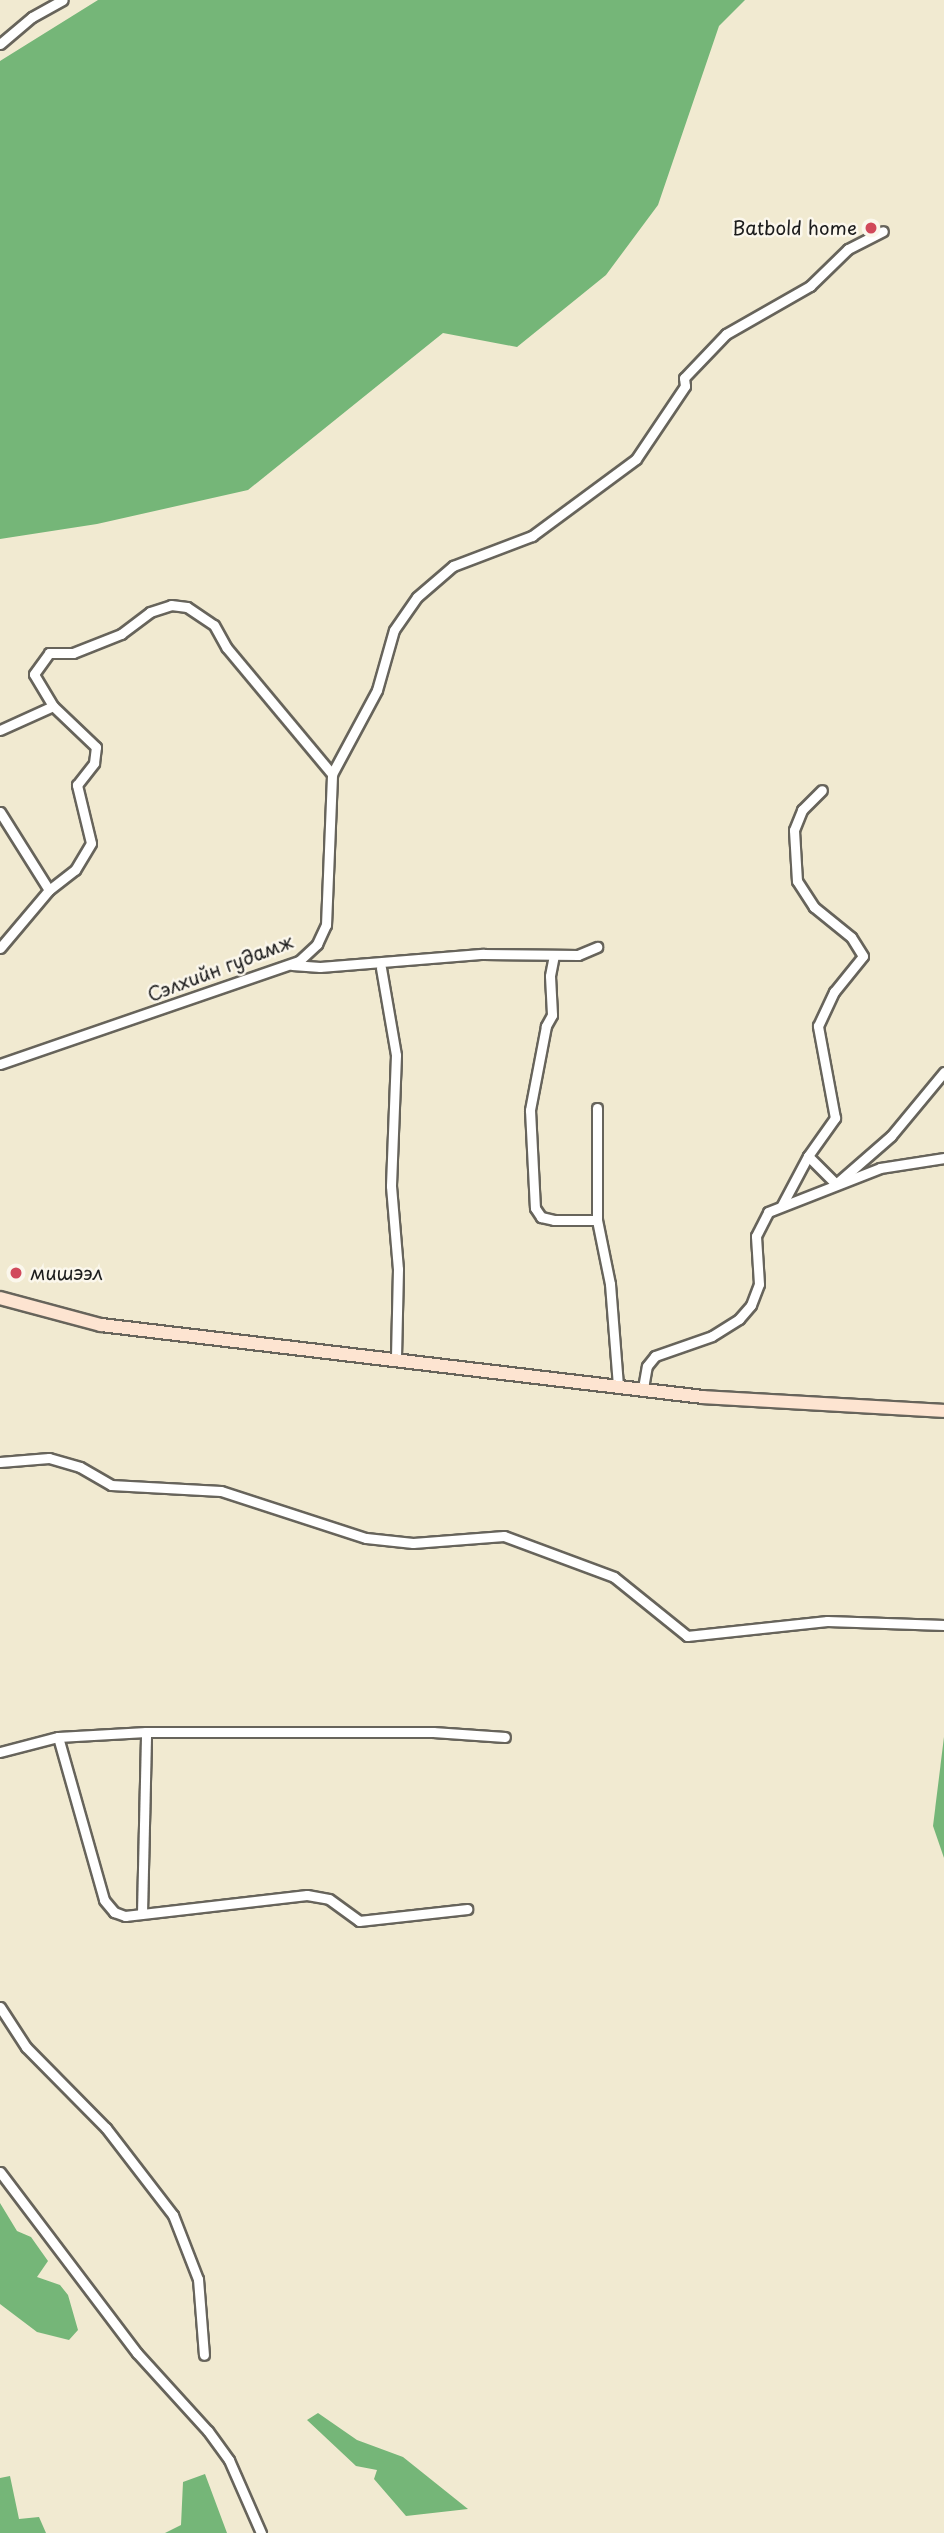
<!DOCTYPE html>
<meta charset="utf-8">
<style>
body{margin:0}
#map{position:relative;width:944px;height:2533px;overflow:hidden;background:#f1ead1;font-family:"Playpen Sans",sans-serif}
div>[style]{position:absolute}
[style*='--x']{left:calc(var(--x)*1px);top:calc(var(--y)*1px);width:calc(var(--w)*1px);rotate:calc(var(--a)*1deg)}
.forest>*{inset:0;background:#75b678}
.roads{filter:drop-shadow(2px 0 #67645b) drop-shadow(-2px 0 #67645b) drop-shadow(0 2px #67645b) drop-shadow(0 -2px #67645b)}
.minor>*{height:9px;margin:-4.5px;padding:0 4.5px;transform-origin:4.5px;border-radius:4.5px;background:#fff}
.secondary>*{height:12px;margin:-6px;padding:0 6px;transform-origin:6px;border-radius:6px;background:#fde4d1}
.dots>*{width:19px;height:19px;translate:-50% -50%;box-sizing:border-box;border:4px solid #fbf7ec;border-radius:50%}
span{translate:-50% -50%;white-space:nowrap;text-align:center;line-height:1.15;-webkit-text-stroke:5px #fbf7ec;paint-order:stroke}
.poi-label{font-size:19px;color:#1c1c1c}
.right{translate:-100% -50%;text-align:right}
.left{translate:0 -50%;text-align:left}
.street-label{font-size:19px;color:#1c1c1c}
</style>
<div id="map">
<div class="forest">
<div style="clip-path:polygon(98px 0,745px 0,719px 26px,658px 205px,606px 275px,517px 347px,443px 333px,248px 490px,97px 524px,0 539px,0 61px)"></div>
<div style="clip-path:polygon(944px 1737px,944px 1858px,933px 1826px)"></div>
<div style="clip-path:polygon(0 2203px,17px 2231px,31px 2237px,48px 2261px,37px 2277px,60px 2285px,68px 2295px,78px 2330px,69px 2340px,37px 2332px,0 2304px)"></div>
<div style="clip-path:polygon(318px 2413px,357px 2440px,403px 2457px,468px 2509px,406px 2516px,374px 2479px,377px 2470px,356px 2466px,307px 2420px)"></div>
<div style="clip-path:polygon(205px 2474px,227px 2533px,165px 2533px,181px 2525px,183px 2482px)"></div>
<div style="clip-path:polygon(10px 2476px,19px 2519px,39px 2517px,46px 2533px,0 2533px,0 2478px)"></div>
</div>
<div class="roads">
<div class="minor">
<div style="--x:0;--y:44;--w:42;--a:-40.2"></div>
<div style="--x:32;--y:17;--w:35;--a:-29"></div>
<div style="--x:0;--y:730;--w:58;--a:-24.4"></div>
<div style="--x:0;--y:812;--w:92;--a:57.9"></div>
<div style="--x:0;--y:948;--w:76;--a:-49.8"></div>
<div style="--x:49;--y:890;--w:33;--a:-38"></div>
<div style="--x:75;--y:870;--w:31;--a:-59"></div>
<div style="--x:91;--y:843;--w:60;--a:-103.6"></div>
<div style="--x:77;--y:785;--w:28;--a:-52"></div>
<div style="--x:94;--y:763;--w:16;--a:-83"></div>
<div style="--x:96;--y:747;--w:59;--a:-136.4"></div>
<div style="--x:53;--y:706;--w:37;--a:-121"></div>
<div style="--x:34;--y:674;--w:26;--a:-54"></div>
<div style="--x:49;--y:653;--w:24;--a:0"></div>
<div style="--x:73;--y:653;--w:52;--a:-21.6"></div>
<div style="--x:121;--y:634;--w:36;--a:-37"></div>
<div style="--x:150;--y:612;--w:22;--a:-18"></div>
<div style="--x:171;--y:605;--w:16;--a:7"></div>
<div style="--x:187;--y:607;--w:32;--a:34"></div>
<div style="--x:214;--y:625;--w:26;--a:61"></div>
<div style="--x:227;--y:648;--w:164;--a:50.2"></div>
<div style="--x:554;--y:955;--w:21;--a:101"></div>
<div style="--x:550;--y:976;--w:39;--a:87"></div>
<div style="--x:552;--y:1015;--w:13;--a:119"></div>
<div style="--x:546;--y:1026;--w:86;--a:100.8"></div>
<div style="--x:530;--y:1110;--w:98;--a:87.1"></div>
<div style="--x:535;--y:1208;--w:11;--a:56"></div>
<div style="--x:541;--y:1217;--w:13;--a:13"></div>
<div style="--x:554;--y:1220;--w:43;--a:0"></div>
<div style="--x:292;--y:965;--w:28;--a:4"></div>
<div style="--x:320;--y:967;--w:164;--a:-4.6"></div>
<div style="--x:483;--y:954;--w:95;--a:0.6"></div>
<div style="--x:578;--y:955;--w:21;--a:-23"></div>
<div style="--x:381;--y:968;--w:88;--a:80.2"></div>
<div style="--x:396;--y:1055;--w:131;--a:92.2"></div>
<div style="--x:391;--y:1186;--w:83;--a:85.2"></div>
<div style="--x:398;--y:1269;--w:89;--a:91.3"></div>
<div style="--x:0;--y:1064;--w:316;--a:-19"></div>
<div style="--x:299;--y:961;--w:25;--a:-43"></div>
<div style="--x:317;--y:944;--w:21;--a:-65"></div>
<div style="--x:326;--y:925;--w:151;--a:-87.7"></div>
<div style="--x:332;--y:774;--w:95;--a:-61.8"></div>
<div style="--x:377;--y:690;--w:62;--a:-74.2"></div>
<div style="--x:394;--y:630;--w:40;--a:-55.1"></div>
<div style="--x:417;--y:597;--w:48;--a:-40.7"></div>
<div style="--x:453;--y:566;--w:85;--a:-20.8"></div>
<div style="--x:532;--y:536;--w:129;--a:-36.5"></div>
<div style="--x:636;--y:459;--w:88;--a:-56.1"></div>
<div style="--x:685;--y:386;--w:8;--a:-97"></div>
<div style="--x:684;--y:378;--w:61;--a:-46.3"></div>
<div style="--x:726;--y:334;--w:97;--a:-29.7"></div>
<div style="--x:810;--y:286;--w:53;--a:-44.2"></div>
<div style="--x:848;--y:249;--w:39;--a:-27"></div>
<div style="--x:597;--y:1108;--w:112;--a:90"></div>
<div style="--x:597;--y:1220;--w:65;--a:78.5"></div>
<div style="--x:610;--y:1284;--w:102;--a:85.5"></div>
<div style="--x:808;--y:1156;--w:40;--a:45"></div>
<div style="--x:836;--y:1184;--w:73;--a:-41.1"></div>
<div style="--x:891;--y:1136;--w:83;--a:-50.4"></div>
<div style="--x:782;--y:1205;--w:55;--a:-62"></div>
<div style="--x:808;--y:1156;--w:47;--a:-54.6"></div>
<div style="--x:835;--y:1118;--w:94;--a:-100.5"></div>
<div style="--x:818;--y:1026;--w:38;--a:-65"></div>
<div style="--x:834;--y:992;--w:46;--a:-51.1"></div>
<div style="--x:863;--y:956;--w:22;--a:-122"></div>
<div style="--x:851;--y:937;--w:48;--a:-141"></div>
<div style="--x:814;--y:907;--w:31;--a:-123"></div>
<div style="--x:797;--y:881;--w:51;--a:-93.4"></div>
<div style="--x:794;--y:830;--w:22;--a:-68"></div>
<div style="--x:802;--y:810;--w:28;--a:-45"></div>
<div style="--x:643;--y:1388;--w:22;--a:-80"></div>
<div style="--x:647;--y:1366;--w:13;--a:-51"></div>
<div style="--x:655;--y:1356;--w:60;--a:-19.3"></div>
<div style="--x:712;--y:1336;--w:32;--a:-32"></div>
<div style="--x:739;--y:1319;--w:18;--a:-49"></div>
<div style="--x:751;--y:1305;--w:22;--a:-69"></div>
<div style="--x:759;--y:1284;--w:48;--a:-93.6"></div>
<div style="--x:756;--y:1236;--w:27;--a:-63"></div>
<div style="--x:768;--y:1212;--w:120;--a:-21.4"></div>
<div style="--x:880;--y:1168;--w:65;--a:-8.9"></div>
<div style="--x:0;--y:1462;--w:49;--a:-4.7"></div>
<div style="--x:49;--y:1458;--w:32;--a:16"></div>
<div style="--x:80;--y:1467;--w:36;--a:30"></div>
<div style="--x:111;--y:1485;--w:110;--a:3.1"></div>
<div style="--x:221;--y:1491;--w:152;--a:18"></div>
<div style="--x:366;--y:1538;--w:47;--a:6.1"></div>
<div style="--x:413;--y:1543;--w:91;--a:-4.4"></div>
<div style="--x:504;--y:1536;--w:117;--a:20.4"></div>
<div style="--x:614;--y:1577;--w:94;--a:38.9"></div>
<div style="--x:687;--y:1636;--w:141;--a:-6.1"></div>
<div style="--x:827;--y:1621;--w:117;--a:2"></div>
<div style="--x:58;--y:1737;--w:169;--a:74.2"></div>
<div style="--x:104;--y:1900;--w:16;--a:50"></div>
<div style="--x:114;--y:1912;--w:12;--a:20"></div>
<div style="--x:125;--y:1916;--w:183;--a:-6.6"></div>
<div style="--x:307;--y:1895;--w:22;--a:10"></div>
<div style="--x:329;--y:1899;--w:37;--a:36"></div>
<div style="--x:359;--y:1921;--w:109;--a:-6.3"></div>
<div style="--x:0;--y:1752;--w:60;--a:-14.5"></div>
<div style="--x:58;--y:1737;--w:88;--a:-3.3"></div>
<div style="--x:146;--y:1732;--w:287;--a:0"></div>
<div style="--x:433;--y:1732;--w:72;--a:4"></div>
<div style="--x:142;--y:1913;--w:181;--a:-88.7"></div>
<div style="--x:0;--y:2007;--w:48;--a:57"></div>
<div style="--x:26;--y:2047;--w:114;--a:45.4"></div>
<div style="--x:106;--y:2128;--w:110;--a:52.4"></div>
<div style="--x:173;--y:2215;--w:69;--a:68.7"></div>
<div style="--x:198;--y:2279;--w:76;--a:85.5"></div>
<div style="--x:0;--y:2172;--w:227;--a:52.9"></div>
<div style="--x:137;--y:2353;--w:105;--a:47.7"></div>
<div style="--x:208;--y:2431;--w:36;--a:54"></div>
<div style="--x:229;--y:2460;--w:80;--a:66.3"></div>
</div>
<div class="secondary">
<div style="--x:0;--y:1298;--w:105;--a:15"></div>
<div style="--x:101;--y:1325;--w:606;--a:6.82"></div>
<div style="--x:703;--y:1397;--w:241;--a:3.3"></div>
</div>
</div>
<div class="dots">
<div style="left:871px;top:228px;background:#d1495b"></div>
<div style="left:16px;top:1273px;background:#d1495b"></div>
</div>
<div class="poi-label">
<span class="right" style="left:857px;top:228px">Batbold home</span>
<span class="left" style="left:30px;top:1273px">мишээл</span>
</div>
<div class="street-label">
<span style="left:220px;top:968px;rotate:-21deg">Сэлхийн гудамж</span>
</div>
</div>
